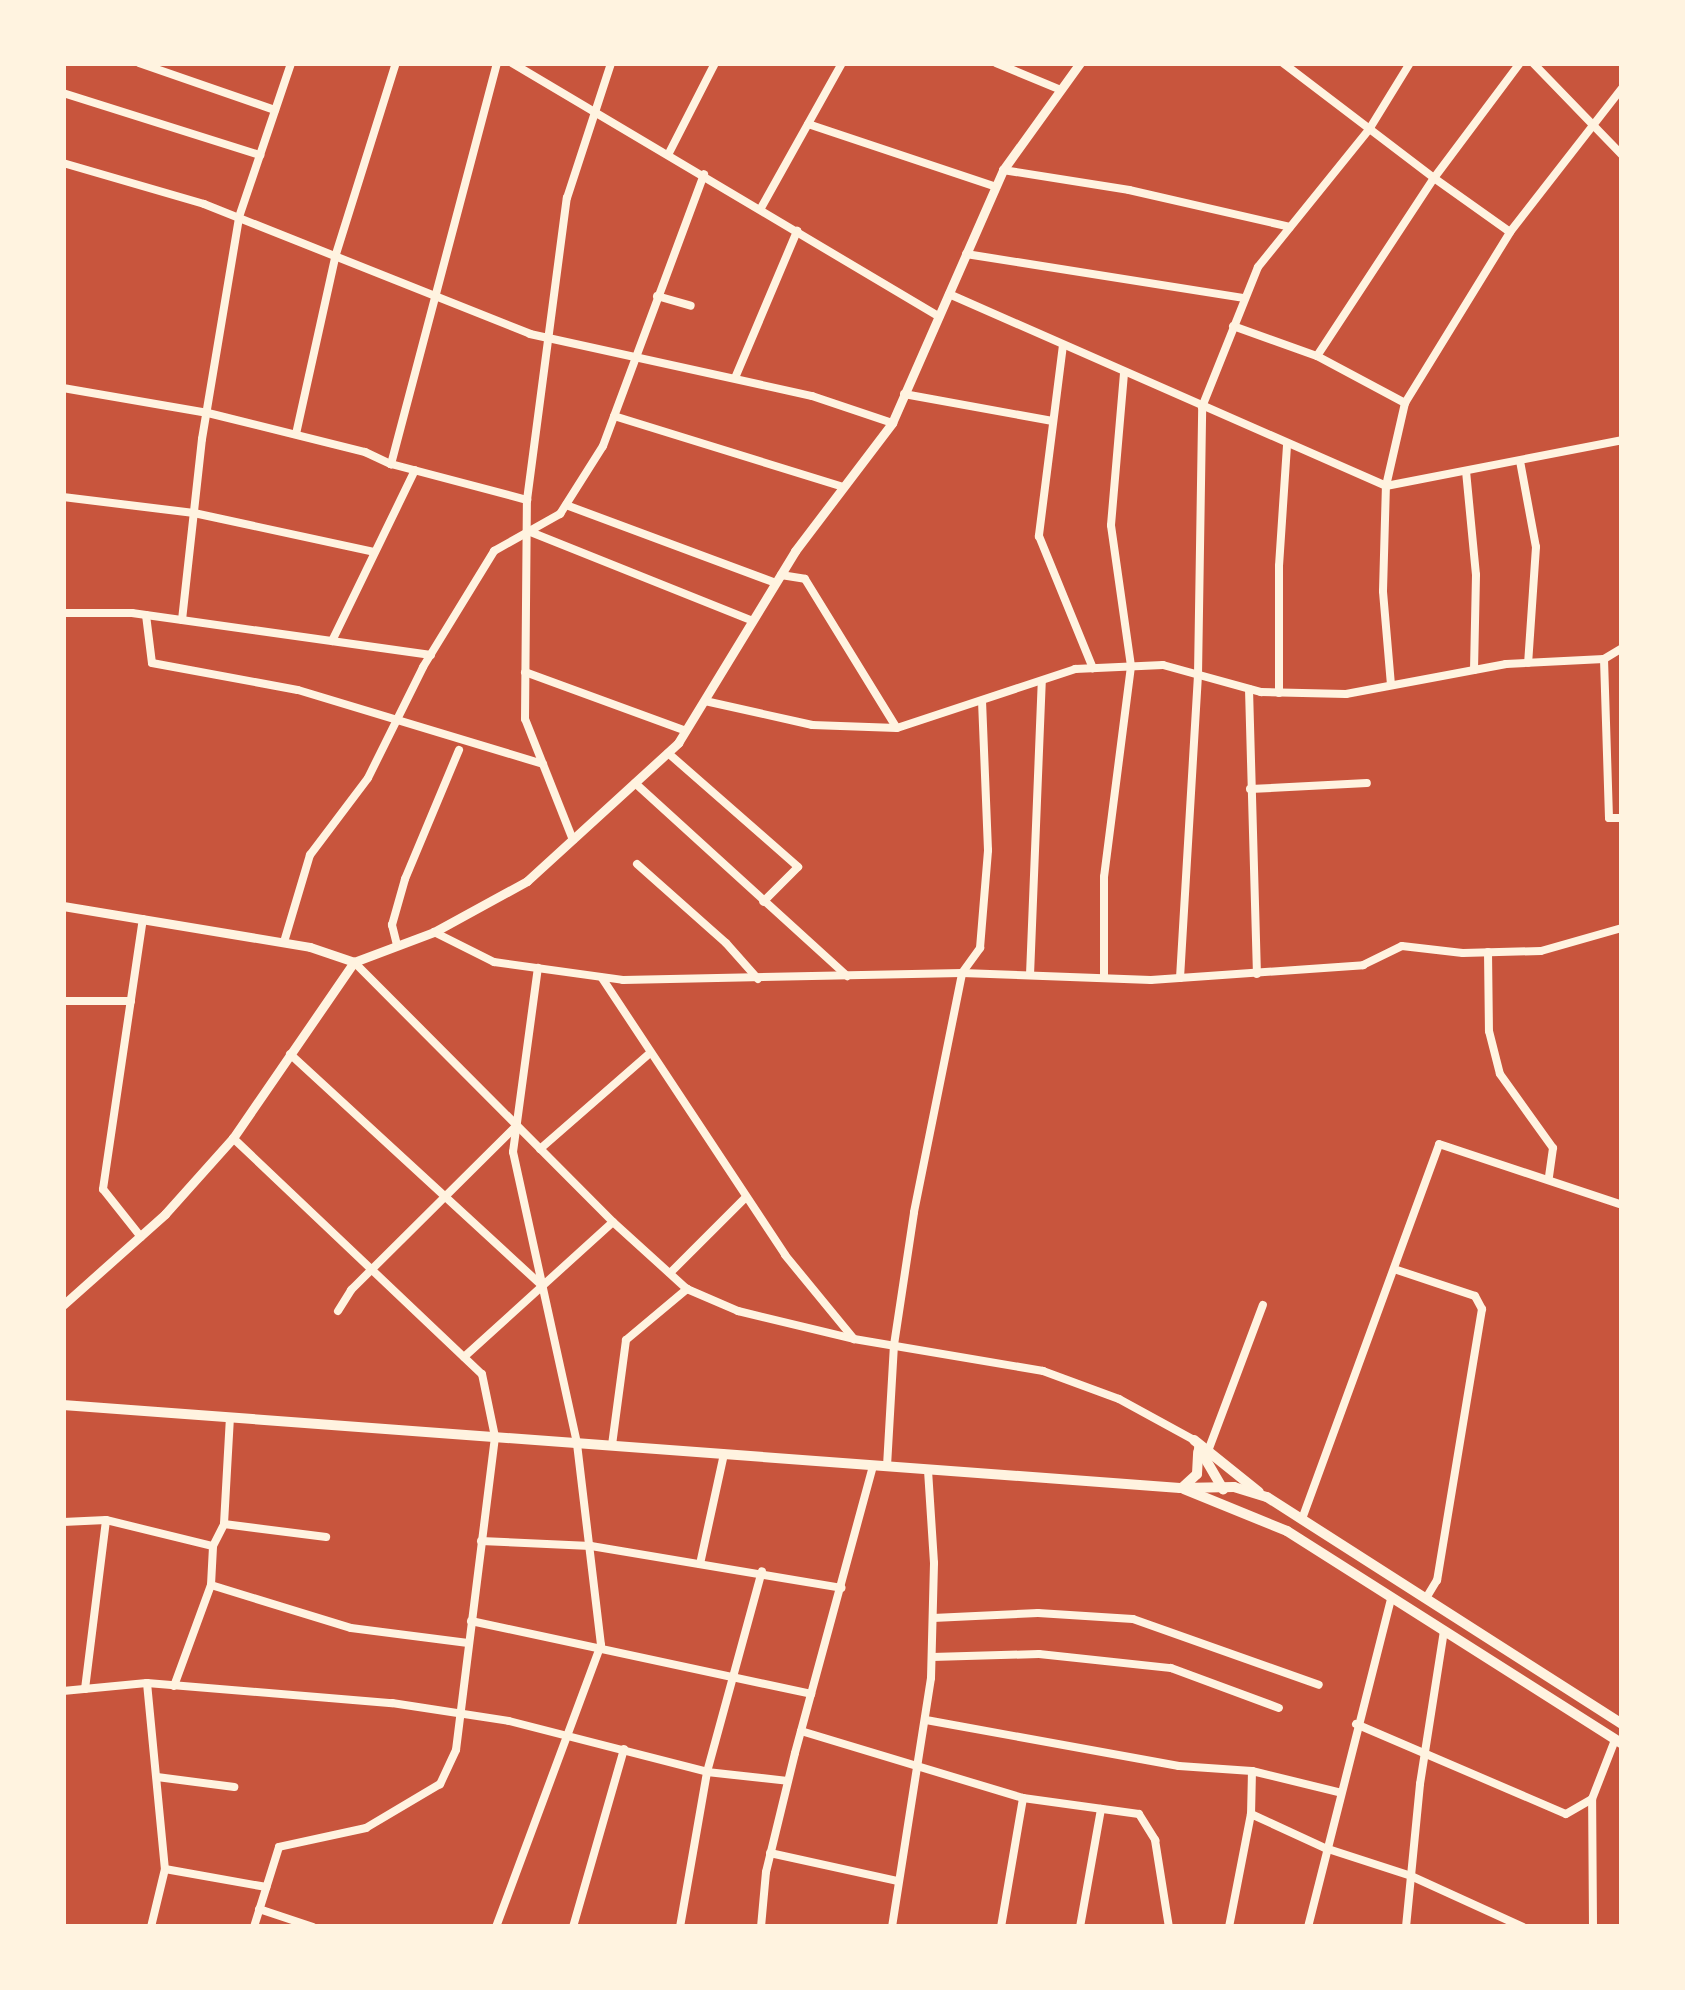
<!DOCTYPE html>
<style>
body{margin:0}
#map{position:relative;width:1685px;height:1990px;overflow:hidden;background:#c8553d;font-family:"Open Sans",sans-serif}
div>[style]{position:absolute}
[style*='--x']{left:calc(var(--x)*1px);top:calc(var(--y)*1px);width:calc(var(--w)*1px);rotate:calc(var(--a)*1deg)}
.minor>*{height:8px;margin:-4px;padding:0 4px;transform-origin:4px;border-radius:4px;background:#fff3e0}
.tertiary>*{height:9px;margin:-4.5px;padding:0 4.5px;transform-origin:4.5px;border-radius:4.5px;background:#fff3e0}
.secondary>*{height:10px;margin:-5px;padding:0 5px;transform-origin:5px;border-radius:5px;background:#fff3e0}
span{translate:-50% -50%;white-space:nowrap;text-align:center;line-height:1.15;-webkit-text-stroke:10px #fff3e0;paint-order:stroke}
.frame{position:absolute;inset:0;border:66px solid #fff3e0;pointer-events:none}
</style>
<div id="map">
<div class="minor">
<div style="--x:139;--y:63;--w:144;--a:19.1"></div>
<div style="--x:497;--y:63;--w:415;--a:104.8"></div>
<div style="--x:391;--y:464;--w:141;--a:14.8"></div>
<div style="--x:512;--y:63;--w:497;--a:30.7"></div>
<div style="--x:996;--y:63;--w:70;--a:22.6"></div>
<div style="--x:1283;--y:63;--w:190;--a:37.3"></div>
<div style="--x:1434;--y:178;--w:144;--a:-53.2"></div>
<div style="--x:1533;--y:63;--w:128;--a:45.9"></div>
<div style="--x:63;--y:93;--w:207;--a:17.5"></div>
<div style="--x:808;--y:124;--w:198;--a:18.5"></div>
<div style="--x:669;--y:153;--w:101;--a:-62.9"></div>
<div style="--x:63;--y:163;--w:147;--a:16.2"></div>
<div style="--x:204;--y:204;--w:351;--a:21.7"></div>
<div style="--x:530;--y:334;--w:289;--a:12.4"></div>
<div style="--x:812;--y:396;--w:84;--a:18.6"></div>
<div style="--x:1003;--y:170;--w:128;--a:9"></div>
<div style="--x:1129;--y:190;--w:165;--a:12.9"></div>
<div style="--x:761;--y:208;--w:166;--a:-60.8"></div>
<div style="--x:966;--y:254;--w:282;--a:9"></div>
<div style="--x:949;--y:294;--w:477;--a:23.7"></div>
<div style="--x:1386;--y:486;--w:240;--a:-11"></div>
<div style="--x:657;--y:296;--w:35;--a:16"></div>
<div style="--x:1233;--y:326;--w:89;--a:19.7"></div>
<div style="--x:1317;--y:356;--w:100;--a:28.1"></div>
<div style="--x:1063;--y:345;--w:193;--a:97.2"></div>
<div style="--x:1039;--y:536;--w:143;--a:67.8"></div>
<div style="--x:1317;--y:356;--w:213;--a:-56.7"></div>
<div style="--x:1434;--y:178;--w:93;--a:35.4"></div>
<div style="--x:735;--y:378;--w:160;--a:-67.1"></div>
<div style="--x:63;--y:388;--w:147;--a:9.8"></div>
<div style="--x:208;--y:413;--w:162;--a:14"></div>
<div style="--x:365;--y:452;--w:29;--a:25"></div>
<div style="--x:904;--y:394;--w:151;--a:10.3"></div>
<div style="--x:614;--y:416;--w:241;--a:17.2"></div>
<div style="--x:296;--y:434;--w:184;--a:-77.5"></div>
<div style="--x:336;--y:254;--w:200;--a:-72.6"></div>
<div style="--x:1520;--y:461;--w:87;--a:79.5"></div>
<div style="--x:1536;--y:547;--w:116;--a:93.9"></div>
<div style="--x:1466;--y:471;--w:104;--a:84.5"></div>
<div style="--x:1476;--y:575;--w:95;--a:91.2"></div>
<div style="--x:63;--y:497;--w:132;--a:7"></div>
<div style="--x:194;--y:513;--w:184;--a:12.2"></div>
<div style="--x:566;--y:505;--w:224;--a:20.4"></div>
<div style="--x:528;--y:531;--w:242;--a:21.8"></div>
<div style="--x:781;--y:575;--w:24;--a:9"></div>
<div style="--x:805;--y:579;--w:174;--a:58.4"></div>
<div style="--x:63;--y:613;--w:69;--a:0"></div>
<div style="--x:132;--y:613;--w:302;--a:8"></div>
<div style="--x:146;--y:615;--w:48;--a:82.9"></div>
<div style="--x:152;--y:663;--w:148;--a:10.5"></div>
<div style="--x:298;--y:690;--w:256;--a:16.8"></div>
<div style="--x:182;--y:620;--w:182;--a:-83.7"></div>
<div style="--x:202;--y:439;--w:225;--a:-80.5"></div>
<div style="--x:239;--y:217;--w:163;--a:-71.3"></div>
<div style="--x:332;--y:641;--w:190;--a:-64.1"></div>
<div style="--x:1604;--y:659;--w:159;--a:88.2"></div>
<div style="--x:1609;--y:818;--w:13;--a:0"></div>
<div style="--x:525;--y:672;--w:171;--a:20.1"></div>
<div style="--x:1391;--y:685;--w:94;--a:-94.9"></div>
<div style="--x:1383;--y:591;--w:105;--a:-88.4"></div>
<div style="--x:1386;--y:486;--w:85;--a:-77.1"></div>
<div style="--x:1405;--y:403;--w:201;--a:-58.4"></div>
<div style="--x:1510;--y:232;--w:182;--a:-52.1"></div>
<div style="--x:1249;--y:689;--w:285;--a:88.4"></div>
<div style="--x:1279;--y:693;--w:127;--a:-90"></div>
<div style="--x:1279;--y:566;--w:122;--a:-86.2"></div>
<div style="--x:705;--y:701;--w:110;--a:12.6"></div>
<div style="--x:812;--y:725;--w:85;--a:2"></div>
<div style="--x:897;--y:728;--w:188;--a:-18.3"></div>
<div style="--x:1075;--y:669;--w:88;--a:-2.6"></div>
<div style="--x:1163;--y:665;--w:102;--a:15.4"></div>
<div style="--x:1261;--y:692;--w:85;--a:1.3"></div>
<div style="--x:1346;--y:694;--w:163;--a:-10.6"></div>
<div style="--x:1506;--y:664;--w:98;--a:-2.9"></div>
<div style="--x:1604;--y:659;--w:21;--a:-31"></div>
<div style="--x:668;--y:753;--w:173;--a:41.2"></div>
<div style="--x:798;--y:867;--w:49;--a:135"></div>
<div style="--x:635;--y:783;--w:287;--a:42.3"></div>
<div style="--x:1250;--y:789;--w:117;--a:-2.9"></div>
<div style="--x:573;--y:840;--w:130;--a:-111.6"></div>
<div style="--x:525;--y:719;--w:219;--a:-89.5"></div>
<div style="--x:527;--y:500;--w:305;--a:-82.5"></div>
<div style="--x:567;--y:198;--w:142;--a:-71.9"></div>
<div style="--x:637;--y:864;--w:119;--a:41.6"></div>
<div style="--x:726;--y:943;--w:48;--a:48.4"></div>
<div style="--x:434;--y:932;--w:67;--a:26.6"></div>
<div style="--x:494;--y:962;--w:130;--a:7.9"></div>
<div style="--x:623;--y:980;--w:339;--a:-1.2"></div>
<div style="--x:962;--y:973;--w:189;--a:2.1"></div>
<div style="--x:1151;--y:980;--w:213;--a:-4"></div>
<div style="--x:1363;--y:965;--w:43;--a:-26"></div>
<div style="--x:1402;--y:946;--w:61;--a:6.5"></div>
<div style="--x:1463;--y:953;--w:78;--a:-1.5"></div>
<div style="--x:1541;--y:951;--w:84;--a:-15.9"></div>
<div style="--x:284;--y:942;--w:91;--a:-73.4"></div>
<div style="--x:310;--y:855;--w:96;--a:-53"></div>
<div style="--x:368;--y:778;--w:124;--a:-63.6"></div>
<div style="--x:423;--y:667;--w:136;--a:-58.5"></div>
<div style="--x:494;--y:551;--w:76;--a:-29.3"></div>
<div style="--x:560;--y:514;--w:80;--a:-57.7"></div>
<div style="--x:603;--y:446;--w:290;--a:-69.6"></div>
<div style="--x:397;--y:945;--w:21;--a:-104"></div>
<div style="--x:392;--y:925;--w:48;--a:-74.2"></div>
<div style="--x:405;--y:879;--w:140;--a:-67.3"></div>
<div style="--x:1488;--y:952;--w:79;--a:89.3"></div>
<div style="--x:1489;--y:1031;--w:44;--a:75.7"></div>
<div style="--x:1500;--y:1074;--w:91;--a:54.4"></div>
<div style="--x:1553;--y:1148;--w:30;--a:98"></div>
<div style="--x:354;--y:962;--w:367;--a:45.1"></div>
<div style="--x:613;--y:1222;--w:100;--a:42.2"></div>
<div style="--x:687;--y:1289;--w:56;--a:23.3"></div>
<div style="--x:738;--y:1311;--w:119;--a:13.6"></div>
<div style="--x:854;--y:1339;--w:192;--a:9.6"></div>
<div style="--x:1043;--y:1371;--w:81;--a:20.2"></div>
<div style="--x:1119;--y:1399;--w:85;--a:28.7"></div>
<div style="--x:1030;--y:975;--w:294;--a:-87.7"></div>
<div style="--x:602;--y:978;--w:332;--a:56.5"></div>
<div style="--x:785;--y:1255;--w:109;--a:50.6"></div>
<div style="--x:1104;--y:978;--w:101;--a:-90"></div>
<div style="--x:1104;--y:877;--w:213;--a:-82.7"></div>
<div style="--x:1131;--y:666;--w:142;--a:-98.1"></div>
<div style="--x:1111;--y:525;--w:153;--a:-85.1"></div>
<div style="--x:1180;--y:978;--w:304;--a:-86.6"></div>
<div style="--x:1198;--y:675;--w:268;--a:-89.1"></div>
<div style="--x:1202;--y:407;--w:151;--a:-68.2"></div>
<div style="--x:1258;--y:267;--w:179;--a:-51.1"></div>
<div style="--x:1370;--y:128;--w:76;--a:-58.4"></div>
<div style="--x:63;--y:1001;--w:68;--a:0"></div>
<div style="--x:290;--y:1054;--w:343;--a:42.6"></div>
<div style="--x:233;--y:1138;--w:343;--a:43.5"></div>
<div style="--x:482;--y:1374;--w:64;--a:78.3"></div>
<div style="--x:495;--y:1437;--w:315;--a:97.1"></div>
<div style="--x:456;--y:1750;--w:38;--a:115"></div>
<div style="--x:440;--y:1784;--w:86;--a:149.3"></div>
<div style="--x:366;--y:1828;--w:89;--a:167.7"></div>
<div style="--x:279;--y:1847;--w:84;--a:107.4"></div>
<div style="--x:540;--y:1149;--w:146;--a:-41.1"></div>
<div style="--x:141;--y:1237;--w:61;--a:-128.4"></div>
<div style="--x:103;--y:1189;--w:273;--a:-81.6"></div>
<div style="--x:1394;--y:1269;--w:85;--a:18.4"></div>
<div style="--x:1475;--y:1296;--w:15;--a:62"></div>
<div style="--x:1482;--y:1309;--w:275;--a:99.4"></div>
<div style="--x:1437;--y:1580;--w:21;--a:121"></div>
<div style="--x:670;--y:1273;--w:106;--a:-45"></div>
<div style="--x:338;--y:1311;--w:25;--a:-58"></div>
<div style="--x:351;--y:1290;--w:233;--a:-44.8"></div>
<div style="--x:464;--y:1357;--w:201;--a:-42.2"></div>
<div style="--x:612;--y:1445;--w:106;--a:-82.4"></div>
<div style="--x:626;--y:1340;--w:80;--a:-39.9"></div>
<div style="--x:1208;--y:1451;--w:156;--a:-69.4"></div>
<div style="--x:887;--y:1466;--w:121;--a:-86.7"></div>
<div style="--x:894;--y:1345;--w:134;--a:-81.4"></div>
<div style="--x:914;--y:1212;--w:244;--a:-78.6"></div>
<div style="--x:962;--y:973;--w:31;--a:-54"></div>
<div style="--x:980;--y:948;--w:98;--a:-85.3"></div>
<div style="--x:988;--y:850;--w:147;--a:-92.3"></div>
<div style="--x:1302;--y:1519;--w:399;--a:-69.9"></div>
<div style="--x:1439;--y:1144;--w:193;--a:18.4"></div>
<div style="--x:63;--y:1522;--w:43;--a:-2.7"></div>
<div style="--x:106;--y:1520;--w:110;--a:13.7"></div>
<div style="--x:224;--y:1524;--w:103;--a:7.3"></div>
<div style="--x:481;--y:1541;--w:110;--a:2.6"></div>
<div style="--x:591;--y:1546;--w:254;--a:9.5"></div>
<div style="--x:700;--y:1564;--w:113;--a:-77.7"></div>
<div style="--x:211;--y:1585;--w:146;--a:17.1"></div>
<div style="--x:351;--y:1628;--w:118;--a:7.3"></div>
<div style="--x:933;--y:1618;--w:105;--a:-2.7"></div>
<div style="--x:1038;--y:1613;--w:95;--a:3.6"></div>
<div style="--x:1133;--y:1619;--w:197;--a:19.5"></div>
<div style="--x:471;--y:1621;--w:348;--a:12.1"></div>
<div style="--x:932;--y:1657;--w:107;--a:-1.6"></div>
<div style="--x:1039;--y:1654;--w:133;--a:6.1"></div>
<div style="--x:1171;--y:1668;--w:115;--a:20.3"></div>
<div style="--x:147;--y:1683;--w:187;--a:84.5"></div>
<div style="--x:165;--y:1869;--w:60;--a:103.6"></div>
<div style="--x:174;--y:1686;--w:108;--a:-69.9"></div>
<div style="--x:211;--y:1585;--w:39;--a:-87"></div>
<div style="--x:213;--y:1546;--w:25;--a:-63"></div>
<div style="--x:224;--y:1524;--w:107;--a:-86.8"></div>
<div style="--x:85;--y:1689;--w:170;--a:-82.9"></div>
<div style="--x:63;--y:1691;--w:84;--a:-5.4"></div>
<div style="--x:147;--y:1683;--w:246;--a:4.7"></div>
<div style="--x:392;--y:1703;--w:118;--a:8.7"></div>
<div style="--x:509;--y:1721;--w:204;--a:14.4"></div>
<div style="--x:707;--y:1772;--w:81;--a:6.3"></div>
<div style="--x:926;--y:1720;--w:257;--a:10.3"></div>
<div style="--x:1179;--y:1766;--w:73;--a:3.9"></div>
<div style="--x:1252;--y:1771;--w:89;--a:13.7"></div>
<div style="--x:1356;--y:1724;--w:228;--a:23.2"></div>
<div style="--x:1566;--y:1814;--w:30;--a:-30"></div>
<div style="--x:801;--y:1731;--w:232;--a:16.8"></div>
<div style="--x:1023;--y:1798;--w:117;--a:7.9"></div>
<div style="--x:1139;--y:1814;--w:31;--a:58"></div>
<div style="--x:1155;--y:1840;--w:88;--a:80.9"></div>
<div style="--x:1252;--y:1771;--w:43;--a:91.3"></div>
<div style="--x:1251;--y:1814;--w:81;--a:24.7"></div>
<div style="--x:1325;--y:1848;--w:90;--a:18"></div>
<div style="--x:1411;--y:1876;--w:123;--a:24.5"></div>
<div style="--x:157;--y:1777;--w:78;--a:7.4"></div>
<div style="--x:770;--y:1853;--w:130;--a:12.4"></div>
<div style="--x:165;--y:1869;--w:103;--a:10.1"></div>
<div style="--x:259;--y:1909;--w:57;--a:18.4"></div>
<div style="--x:496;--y:1927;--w:301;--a:-69.6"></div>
<div style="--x:601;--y:1645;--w:203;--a:-96.8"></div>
<div style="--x:577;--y:1443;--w:298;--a:-102.4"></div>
<div style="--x:513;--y:1152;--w:186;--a:-82.3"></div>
<div style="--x:573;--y:1927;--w:185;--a:-74"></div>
<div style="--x:680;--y:1927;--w:157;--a:-80.1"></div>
<div style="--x:707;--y:1772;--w:208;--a:-74.7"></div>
<div style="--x:761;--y:1927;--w:55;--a:-84.8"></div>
<div style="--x:766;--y:1872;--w:122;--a:-76.3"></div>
<div style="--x:795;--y:1753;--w:298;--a:-74.8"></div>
<div style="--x:892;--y:1927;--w:252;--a:-81.1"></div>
<div style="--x:931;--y:1678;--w:115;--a:-88.5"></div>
<div style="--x:934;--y:1563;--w:93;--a:-93.7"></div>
<div style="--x:1001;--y:1927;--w:131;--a:-80.3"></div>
<div style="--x:1080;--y:1927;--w:120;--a:-79.9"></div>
<div style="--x:1229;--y:1927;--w:115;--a:-79"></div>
<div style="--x:1308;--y:1927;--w:339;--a:-75.8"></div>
<div style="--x:1406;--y:1927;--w:144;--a:-84.4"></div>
<div style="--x:1420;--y:1784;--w:155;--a:-81.1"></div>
<div style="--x:1593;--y:1927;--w:128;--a:-90.4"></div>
<div style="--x:1592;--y:1799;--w:63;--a:-68.7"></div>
</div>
<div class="tertiary">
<div style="--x:63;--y:906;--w:250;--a:9.4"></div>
<div style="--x:310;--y:947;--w:46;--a:18.8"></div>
<div style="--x:63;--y:1305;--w:137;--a:-41.7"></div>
<div style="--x:165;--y:1214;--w:102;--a:-48.2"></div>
<div style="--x:233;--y:1138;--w:214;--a:-55.5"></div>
<div style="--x:354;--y:962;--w:85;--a:-20.6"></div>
<div style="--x:434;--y:932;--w:106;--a:-28.7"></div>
<div style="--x:527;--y:881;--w:205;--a:-42.4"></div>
<div style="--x:678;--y:743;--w:225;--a:-58.6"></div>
<div style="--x:795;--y:551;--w:161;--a:-52.8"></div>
<div style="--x:892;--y:423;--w:276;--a:-66.3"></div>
<div style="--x:1003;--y:170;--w:132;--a:-54.3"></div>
</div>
<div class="secondary">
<div style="--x:63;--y:1405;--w:1120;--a:4.25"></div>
<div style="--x:1180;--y:1488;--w:54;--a:-1.1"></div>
<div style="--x:1234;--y:1487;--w:34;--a:17"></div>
<div style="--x:1267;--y:1497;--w:421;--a:32.6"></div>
<div style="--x:1194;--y:1440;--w:83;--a:38.7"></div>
<div style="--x:1199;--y:1448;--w:48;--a:59.7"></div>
<div style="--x:1183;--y:1487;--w:19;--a:-43"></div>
<div style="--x:1197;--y:1474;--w:22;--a:-87"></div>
<div style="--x:1184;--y:1489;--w:111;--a:22.2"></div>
<div style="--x:1287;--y:1531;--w:397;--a:32.4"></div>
</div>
<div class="frame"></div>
</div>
